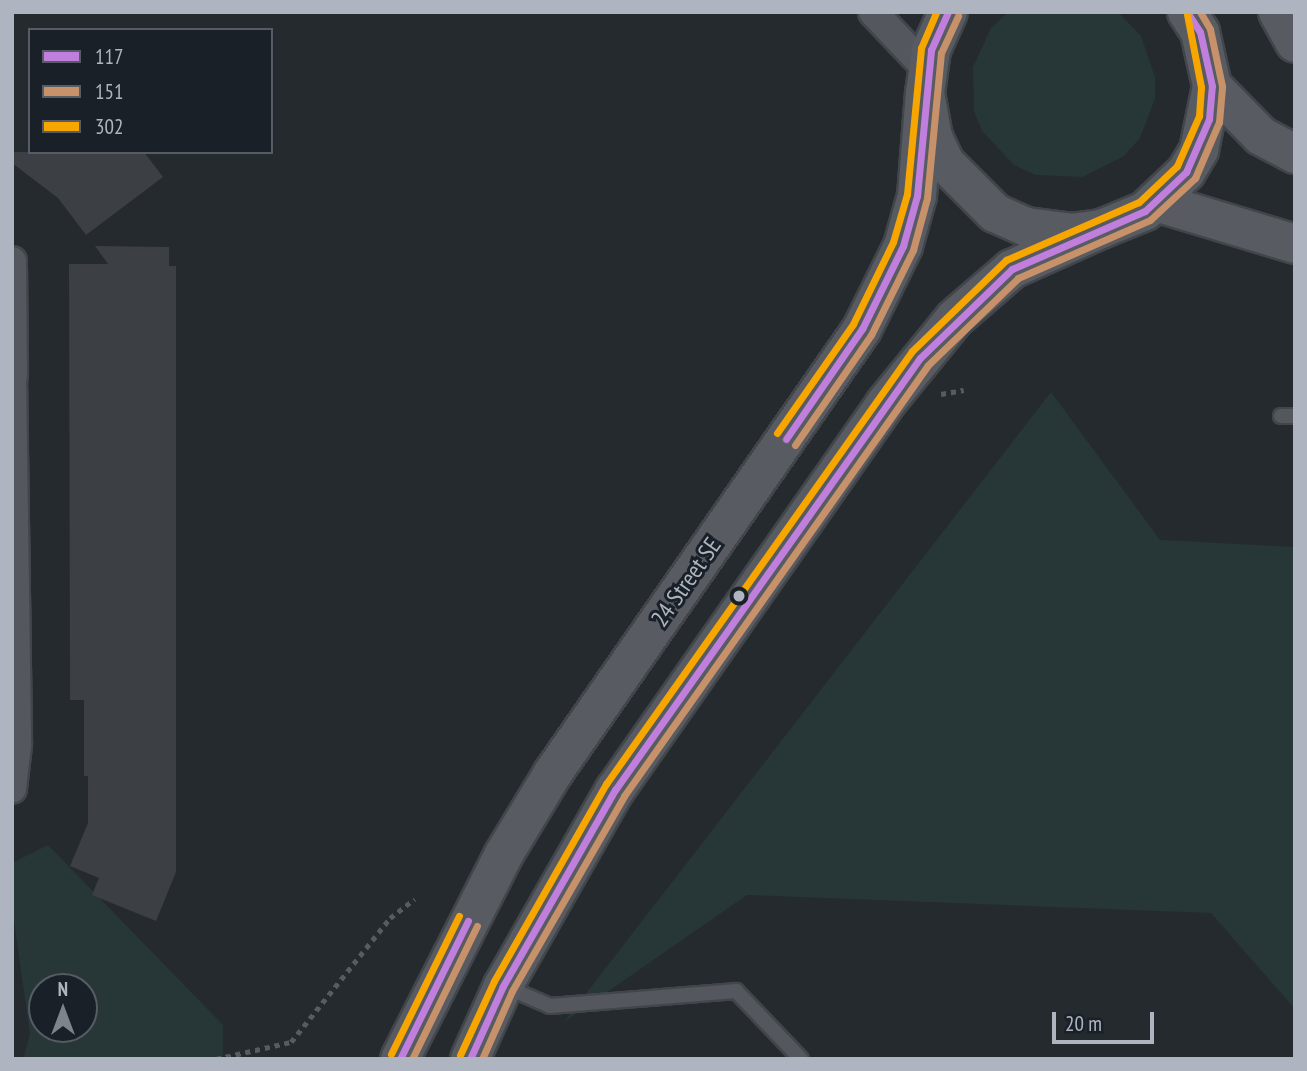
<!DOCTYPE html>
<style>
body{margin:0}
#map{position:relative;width:1307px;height:1071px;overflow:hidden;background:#252a2f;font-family:"PT Sans Narrow",sans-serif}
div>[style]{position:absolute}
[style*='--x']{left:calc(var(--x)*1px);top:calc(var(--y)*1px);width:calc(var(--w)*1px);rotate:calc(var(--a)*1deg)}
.green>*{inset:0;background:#273637}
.building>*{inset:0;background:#3c3f44}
.path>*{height:4.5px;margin-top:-2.25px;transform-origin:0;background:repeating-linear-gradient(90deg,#585c62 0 5px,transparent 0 10px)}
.roads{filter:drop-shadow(2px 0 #42464a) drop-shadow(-2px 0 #42464a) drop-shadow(0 2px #42464a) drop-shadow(0 -2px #42464a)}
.lane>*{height:14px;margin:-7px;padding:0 7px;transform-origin:7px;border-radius:7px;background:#54575e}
.street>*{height:28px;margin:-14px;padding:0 14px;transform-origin:14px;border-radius:14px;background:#54575e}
.secondary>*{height:38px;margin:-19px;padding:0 19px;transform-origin:19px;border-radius:19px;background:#585c62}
.bus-1>*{height:7px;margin:-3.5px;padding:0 3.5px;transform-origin:3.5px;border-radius:3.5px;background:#c07fdc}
.bus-2>*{height:7px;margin:-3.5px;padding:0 3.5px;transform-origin:3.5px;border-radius:3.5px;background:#c7916a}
.bus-3>*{height:7px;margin:-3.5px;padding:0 3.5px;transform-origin:3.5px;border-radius:3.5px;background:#f7a600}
.dots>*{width:19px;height:19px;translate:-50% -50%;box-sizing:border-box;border:4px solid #1a2028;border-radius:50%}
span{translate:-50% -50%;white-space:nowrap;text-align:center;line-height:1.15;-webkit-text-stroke:6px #1a2028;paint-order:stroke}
.street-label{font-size:24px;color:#aeb5c1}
.frame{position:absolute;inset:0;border:14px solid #aeb5c1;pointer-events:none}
.legend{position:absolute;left:28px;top:28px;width:245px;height:126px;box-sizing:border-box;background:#1a2028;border:2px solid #555c65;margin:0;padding:9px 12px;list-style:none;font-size:21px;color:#aeb5c1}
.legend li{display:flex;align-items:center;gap:14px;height:35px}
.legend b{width:35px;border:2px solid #555c65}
.north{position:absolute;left:28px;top:973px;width:70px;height:70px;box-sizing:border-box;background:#1a2028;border:2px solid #555c65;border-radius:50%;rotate:0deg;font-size:19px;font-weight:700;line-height:28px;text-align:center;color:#aeb5c1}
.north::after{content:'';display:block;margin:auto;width:24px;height:32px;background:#7e848e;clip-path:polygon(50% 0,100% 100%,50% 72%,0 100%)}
.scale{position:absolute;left:1052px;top:1012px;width:102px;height:32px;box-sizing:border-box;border:4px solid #aeb5c1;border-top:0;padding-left:9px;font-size:21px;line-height:24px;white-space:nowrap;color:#aeb5c1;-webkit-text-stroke:5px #1a2028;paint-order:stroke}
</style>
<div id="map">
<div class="green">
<div style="clip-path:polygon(1118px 12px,1141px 36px,1155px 77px,1155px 99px,1140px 138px,1124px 156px,1082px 177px,1036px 175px,1014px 165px,982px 131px,974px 111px,973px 67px,991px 28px,1008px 12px)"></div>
<div style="clip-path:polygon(1051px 392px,1160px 540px,1295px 547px,1295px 1009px,1211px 913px,747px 895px,564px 1022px)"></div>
<div style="clip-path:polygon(evenodd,48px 845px,223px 1025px,223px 1059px,23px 1059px,30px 1035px,12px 906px,12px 863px,48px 845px,42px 987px,84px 987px,84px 1029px,42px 1029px,42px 987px)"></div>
</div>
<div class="building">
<div style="clip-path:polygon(12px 152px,144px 152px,163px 177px,86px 235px,58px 198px,12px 163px)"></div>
<div style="clip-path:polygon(95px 246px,169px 247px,169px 266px,176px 266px,176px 872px,156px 921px,92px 895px,99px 878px,70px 866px,88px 823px,88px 776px,84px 776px,84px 700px,70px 700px,69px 264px,108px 264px)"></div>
</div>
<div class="path">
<div style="--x:941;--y:394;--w:23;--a:-10"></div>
<div style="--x:216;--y:1059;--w:77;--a:-12.8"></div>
<div style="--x:291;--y:1042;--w:159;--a:-51.4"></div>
<div style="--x:390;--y:918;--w:31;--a:-38"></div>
</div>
<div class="roads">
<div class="lane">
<div style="--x:1281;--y:416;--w:14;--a:0"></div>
<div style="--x:504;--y:986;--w:50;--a:23.5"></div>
<div style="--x:550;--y:1006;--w:187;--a:-4.6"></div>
<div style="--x:736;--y:991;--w:94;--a:46.3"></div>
</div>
<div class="street">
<div style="--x:873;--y:12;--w:80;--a:46.5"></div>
<div style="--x:12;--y:261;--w:115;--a:89.5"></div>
<div style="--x:12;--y:375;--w:370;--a:89.2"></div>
<div style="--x:17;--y:745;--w:44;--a:96.5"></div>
</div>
<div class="secondary">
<div style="--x:948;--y:12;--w:42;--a:114.1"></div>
<div style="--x:931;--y:50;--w:43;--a:97.9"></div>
<div style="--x:925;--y:93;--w:45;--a:79.7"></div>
<div style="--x:933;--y:137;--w:29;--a:65"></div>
<div style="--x:945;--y:163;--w:71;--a:45"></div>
<div style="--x:995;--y:213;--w:35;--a:24"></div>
<div style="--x:1027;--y:227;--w:45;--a:7.6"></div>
<div style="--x:1072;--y:233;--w:29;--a:-8"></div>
<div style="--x:1101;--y:229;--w:48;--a:-22.2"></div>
<div style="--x:1145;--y:211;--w:57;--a:-43.6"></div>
<div style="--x:1186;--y:172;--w:26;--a:-59"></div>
<div style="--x:1199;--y:150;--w:65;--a:-78.5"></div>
<div style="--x:1212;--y:86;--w:55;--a:-102.5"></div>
<div style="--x:1200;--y:32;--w:24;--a:-123"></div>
<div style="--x:1278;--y:12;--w:35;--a:61"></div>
<div style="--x:1212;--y:86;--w:70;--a:45.6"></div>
<div style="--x:1261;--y:136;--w:38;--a:28"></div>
<div style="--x:1156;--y:202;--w:145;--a:16.8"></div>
<div style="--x:400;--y:1059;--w:230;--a:-63.1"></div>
<div style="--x:504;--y:854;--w:95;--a:-58.8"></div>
<div style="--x:553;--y:773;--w:541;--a:-55.16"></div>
<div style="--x:862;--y:329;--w:93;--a:-63.7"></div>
<div style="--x:903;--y:246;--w:52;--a:-74.4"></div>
<div style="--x:917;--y:196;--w:103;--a:-85.6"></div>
<div style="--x:470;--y:1059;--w:80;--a:-65.7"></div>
<div style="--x:503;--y:986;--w:226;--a:-60.3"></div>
<div style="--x:615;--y:790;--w:471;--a:-55"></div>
<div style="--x:885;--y:404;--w:109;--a:-50.9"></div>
<div style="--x:954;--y:319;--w:77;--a:-40.8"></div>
<div style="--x:1012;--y:269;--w:98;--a:-24.2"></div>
</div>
</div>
<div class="bus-1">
<div style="--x:786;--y:439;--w:134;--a:-55.4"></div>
<div style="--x:862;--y:329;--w:93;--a:-63.7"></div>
<div style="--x:903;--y:246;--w:52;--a:-74.4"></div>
<div style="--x:917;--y:196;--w:147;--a:-84.5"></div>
<div style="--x:931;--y:50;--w:42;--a:-65.9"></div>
<div style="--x:400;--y:1059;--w:154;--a:-63.8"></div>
<div style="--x:470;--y:1059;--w:80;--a:-65.7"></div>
<div style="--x:503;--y:986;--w:226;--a:-60.3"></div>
<div style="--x:615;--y:790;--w:529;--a:-54.78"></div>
<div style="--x:920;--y:358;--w:128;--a:-44.1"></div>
<div style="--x:1012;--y:269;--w:145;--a:-23.6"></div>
<div style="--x:1145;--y:211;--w:57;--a:-43.6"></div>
<div style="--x:1186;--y:172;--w:58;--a:-66.5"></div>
<div style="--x:1209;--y:119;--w:33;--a:-85"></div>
<div style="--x:1212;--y:86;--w:55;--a:-102.5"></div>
<div style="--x:1200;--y:32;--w:24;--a:-123"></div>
</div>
<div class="bus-2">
<div style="--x:795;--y:445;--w:134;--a:-55.4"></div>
<div style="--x:871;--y:335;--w:95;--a:-63.7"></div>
<div style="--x:913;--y:250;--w:54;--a:-74.9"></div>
<div style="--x:927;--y:198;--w:146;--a:-84.5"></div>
<div style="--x:941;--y:53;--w:41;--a:-65.3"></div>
<div style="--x:412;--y:1059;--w:148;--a:-64"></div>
<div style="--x:482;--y:1059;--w:74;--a:-66.2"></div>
<div style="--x:512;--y:991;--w:225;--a:-60.1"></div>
<div style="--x:624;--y:796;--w:527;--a:-54.8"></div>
<div style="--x:928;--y:365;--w:125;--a:-44"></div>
<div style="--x:1018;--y:278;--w:144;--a:-23.7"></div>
<div style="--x:1150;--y:220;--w:62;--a:-43"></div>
<div style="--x:1195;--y:178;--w:61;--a:-66.8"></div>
<div style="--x:1219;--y:122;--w:36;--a:-85"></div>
<div style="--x:1222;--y:86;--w:58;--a:-101.9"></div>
<div style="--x:1210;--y:29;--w:20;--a:-120"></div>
</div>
<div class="bus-3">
<div style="--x:777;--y:433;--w:133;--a:-55.1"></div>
<div style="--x:853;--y:324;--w:91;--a:-64"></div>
<div style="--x:893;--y:242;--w:50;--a:-73.7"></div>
<div style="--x:907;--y:194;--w:147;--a:-84.5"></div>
<div style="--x:921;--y:48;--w:39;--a:-67"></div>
<div style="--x:391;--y:1054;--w:154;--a:-63.8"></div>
<div style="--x:460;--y:1055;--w:81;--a:-65.3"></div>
<div style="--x:494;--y:981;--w:227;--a:-60.4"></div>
<div style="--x:606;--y:784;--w:530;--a:-54.75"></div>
<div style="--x:912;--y:351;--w:131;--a:-44.1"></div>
<div style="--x:1006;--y:260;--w:145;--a:-23.6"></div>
<div style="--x:1139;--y:202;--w:52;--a:-43.5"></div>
<div style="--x:1177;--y:166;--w:55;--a:-66.3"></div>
<div style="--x:1199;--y:116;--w:29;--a:-86"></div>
<div style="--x:1201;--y:87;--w:74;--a:-100.9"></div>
</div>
<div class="dots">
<div style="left:739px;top:596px;background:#aeb5c1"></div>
</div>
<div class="street-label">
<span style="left:686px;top:582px;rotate:-55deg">24 Street SE</span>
</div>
<div class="frame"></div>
<ul class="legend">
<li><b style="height:9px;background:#c07fdc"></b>117</li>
<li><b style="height:9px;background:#c7916a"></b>151</li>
<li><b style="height:9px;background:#f7a600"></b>302</li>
</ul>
<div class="north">N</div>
<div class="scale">20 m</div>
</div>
